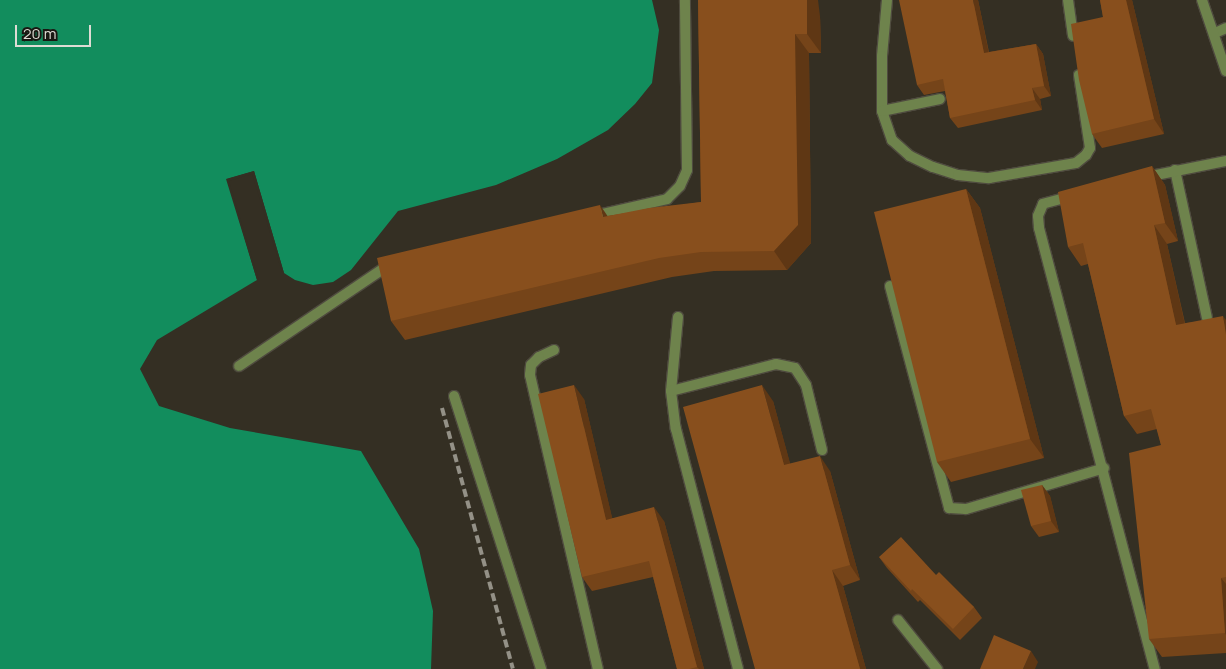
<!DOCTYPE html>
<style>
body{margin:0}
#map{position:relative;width:1226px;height:669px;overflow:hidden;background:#342f23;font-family:Manrope,sans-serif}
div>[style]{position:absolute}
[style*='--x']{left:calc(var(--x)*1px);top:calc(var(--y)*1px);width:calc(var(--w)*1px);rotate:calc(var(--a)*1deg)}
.water>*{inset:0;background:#128d5d}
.pier>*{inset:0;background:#342f23}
.roads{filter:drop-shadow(1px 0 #4f4b3f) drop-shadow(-1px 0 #4f4b3f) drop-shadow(0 1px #4f4b3f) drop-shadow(0 -1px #4f4b3f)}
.lane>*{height:10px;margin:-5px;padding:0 5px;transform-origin:5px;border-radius:5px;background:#6e834c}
.street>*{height:10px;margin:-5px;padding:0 5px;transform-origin:5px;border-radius:5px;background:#6e834c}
.rail>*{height:4px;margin-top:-2px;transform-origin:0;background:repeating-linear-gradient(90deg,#949187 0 8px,transparent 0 12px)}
.wall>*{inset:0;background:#754419}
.shaded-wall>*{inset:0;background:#5f3714}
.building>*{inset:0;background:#884f1d}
span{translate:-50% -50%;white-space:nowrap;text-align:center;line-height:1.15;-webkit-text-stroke:4.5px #191812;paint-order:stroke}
.scale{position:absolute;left:15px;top:25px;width:76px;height:22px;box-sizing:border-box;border:2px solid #dedcd4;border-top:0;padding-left:6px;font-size:15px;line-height:18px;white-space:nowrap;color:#dedcd4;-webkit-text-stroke:4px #191812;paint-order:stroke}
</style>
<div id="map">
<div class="water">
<div style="clip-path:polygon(0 0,652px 0,659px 30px,652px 83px,635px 104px,608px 130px,557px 159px,496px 185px,398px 211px,351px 270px,333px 282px,313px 285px,295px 280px,284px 273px,254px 171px,227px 179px,257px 280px,157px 340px,140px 369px,159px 406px,230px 428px,361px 451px,419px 549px,433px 611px,431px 669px,0 669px)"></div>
</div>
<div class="pier">
<div style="clip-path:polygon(254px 171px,284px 273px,282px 273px,252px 174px,229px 181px,259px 280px,257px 280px,226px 179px)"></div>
</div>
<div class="roads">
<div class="lane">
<div style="--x:887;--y:0;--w:56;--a:95.1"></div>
<div style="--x:882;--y:56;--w:55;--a:90"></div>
<div style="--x:882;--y:111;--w:31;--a:71"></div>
<div style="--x:892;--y:140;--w:24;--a:42"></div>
<div style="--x:910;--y:156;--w:25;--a:26"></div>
<div style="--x:933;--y:167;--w:26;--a:18"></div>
<div style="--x:958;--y:175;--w:31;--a:6"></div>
<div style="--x:989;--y:178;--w:88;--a:-9.8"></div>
<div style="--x:1076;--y:163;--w:13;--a:-39"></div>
<div style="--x:1086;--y:155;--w:8;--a:-60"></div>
<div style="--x:1090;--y:148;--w:74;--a:-98.6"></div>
<div style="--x:1068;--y:0;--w:36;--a:82"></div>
<div style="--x:1215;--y:33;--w:12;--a:-24"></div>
<div style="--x:882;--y:111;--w:59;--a:-11.7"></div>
<div style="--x:1175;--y:170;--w:151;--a:77.8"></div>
<div style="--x:1146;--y:177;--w:82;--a:-11.3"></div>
<div style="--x:1072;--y:196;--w:30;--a:165"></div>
<div style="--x:1043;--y:204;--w:13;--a:113"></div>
<div style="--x:1038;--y:216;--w:12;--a:85"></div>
<div style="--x:1039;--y:228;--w:456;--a:75.3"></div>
<div style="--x:593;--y:216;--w:76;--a:-12.9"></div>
<div style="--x:667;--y:199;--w:18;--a:-45"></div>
<div style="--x:680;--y:186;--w:17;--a:-66"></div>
<div style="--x:687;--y:170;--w:170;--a:-90.7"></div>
<div style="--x:890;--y:286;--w:230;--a:75.1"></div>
<div style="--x:949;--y:508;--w:17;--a:3"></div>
<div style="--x:966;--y:509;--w:144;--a:-16.5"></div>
<div style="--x:678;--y:317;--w:74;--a:95.4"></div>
<div style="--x:671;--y:391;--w:38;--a:83"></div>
<div style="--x:676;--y:429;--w:248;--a:75.5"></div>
<div style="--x:554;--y:350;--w:17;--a:155"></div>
<div style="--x:539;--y:357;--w:11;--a:135"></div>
<div style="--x:531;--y:365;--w:10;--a:96"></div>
<div style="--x:530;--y:375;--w:302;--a:77"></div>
<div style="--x:239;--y:366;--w:181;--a:-34"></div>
<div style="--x:671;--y:391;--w:108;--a:-14.4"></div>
<div style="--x:776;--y:364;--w:19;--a:12"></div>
<div style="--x:795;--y:368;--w:20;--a:57"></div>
<div style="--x:806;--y:385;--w:67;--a:76.2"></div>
<div style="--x:454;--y:396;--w:287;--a:72.3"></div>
<div style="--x:898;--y:620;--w:63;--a:51.5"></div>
</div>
<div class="street">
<div style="--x:1202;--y:0;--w:75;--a:71.3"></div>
</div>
</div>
<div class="rail">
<div style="--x:442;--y:408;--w:270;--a:74.8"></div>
</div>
<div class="wall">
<div style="clip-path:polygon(698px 0,820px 16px,821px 53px,809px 53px,811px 243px,787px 270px,714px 271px,672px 277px,405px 340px,391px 321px,607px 216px,701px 202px)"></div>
<div style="clip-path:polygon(978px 0,989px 52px,1036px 44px,1043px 54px,1051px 96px,1040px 99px,1042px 110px,958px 128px,950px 118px,945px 91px,924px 95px,917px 85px)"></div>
<div style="clip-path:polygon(1100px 0,1132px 0,1164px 134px,1102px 148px,1092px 134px,1103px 17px)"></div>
<div style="clip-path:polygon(1152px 166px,1165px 185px,1178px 241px,1167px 244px,1185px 323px,1226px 320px,1226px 653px,1162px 657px,1149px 639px,1161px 445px,1157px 429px,1137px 434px,1124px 416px,1088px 264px,1081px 266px,1068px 247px)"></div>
<div style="clip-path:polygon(966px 189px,980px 208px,1044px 458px,951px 482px,937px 462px)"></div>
<div style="clip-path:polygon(584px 399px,612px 518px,664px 521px,704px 669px,677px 669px,653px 577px,592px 591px,582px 577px)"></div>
<div style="clip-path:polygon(773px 401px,790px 464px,830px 471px,860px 580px,843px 586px,866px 669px,755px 669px)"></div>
<div style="clip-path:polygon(1042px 485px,1050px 496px,1059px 532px,1039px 537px,1031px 526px)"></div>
<div style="clip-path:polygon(879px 557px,936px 575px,974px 607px,982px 618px,960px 640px,920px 600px,918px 602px,887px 568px)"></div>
</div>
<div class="shaded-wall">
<div style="clip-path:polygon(807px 0,818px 0,820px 16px,821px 53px,807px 34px)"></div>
<div style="clip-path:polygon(973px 0,978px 0,991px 64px,984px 53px)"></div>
<div style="clip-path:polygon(1126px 0,1132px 0,1164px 134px,1154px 119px)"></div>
<div style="clip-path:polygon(795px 34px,809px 53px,811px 243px,787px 270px,774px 251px)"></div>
<div style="clip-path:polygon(1036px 44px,1043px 54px,1051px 96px,1044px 86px)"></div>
<div style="clip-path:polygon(1032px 88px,1040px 99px,1042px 110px,1035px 100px)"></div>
<div style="clip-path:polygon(1152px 166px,1165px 185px,1178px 241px,1165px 223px)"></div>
<div style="clip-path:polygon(966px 189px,980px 208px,1044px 458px,1030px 439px)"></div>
<div style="clip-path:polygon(600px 205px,613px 224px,603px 217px)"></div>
<div style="clip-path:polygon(1154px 225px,1167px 244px,1189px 343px,1176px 325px)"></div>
<div style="clip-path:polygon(1223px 316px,1226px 320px,1226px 335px)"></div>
<div style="clip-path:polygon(574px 385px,584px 399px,616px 534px,606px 520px)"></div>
<div style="clip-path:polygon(762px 385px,773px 401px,795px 481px,784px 465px)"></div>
<div style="clip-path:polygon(820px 456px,830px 471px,860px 580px,850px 565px)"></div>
<div style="clip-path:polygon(1042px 485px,1050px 496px,1059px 532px,1051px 521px)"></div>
<div style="clip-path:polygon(654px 507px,664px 521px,704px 669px,699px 669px,697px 667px)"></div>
<div style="clip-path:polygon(832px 570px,843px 586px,866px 669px,860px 669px)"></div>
<div style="clip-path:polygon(1221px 578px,1226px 584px,1226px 635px,1225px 633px)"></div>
<div style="clip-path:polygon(1031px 651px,1038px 662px,1035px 669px,1023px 669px)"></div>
</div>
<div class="building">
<div style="clip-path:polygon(698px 0,807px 0,807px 34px,795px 34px,798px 225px,774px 251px,701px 252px,659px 258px,391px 321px,377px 258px,600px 205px,603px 217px,649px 208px,701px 202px)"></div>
<div style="clip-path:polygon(899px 0,973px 0,984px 53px,1036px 44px,1044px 86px,1032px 88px,1035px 100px,950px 118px,943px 79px,917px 85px)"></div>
<div style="clip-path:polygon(1100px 0,1126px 0,1154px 119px,1092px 134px,1079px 80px,1071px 24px,1103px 17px)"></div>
<div style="clip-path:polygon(1152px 166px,1165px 223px,1154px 225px,1176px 325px,1223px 316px,1226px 335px,1226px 577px,1221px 578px,1225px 633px,1149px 639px,1129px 453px,1161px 445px,1151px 409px,1124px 416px,1083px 243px,1068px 247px,1058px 192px)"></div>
<div style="clip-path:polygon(966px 189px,1030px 439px,937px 462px,874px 212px)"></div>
<div style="clip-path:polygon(574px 385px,606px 520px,654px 507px,697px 667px,689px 669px,677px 669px,649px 561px,582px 577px,538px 394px)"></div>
<div style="clip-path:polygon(762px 385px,784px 465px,820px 456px,850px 565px,832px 570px,860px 669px,755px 669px,683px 407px)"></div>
<div style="clip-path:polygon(1042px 485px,1051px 521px,1031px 526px,1021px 490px)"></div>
<div style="clip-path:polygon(901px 537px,936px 575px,939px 572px,974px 607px,953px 629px,912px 589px,911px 591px,879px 557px)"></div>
<div style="clip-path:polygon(994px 635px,1031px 651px,1023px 669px,980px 669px)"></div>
</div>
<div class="scale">20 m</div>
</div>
